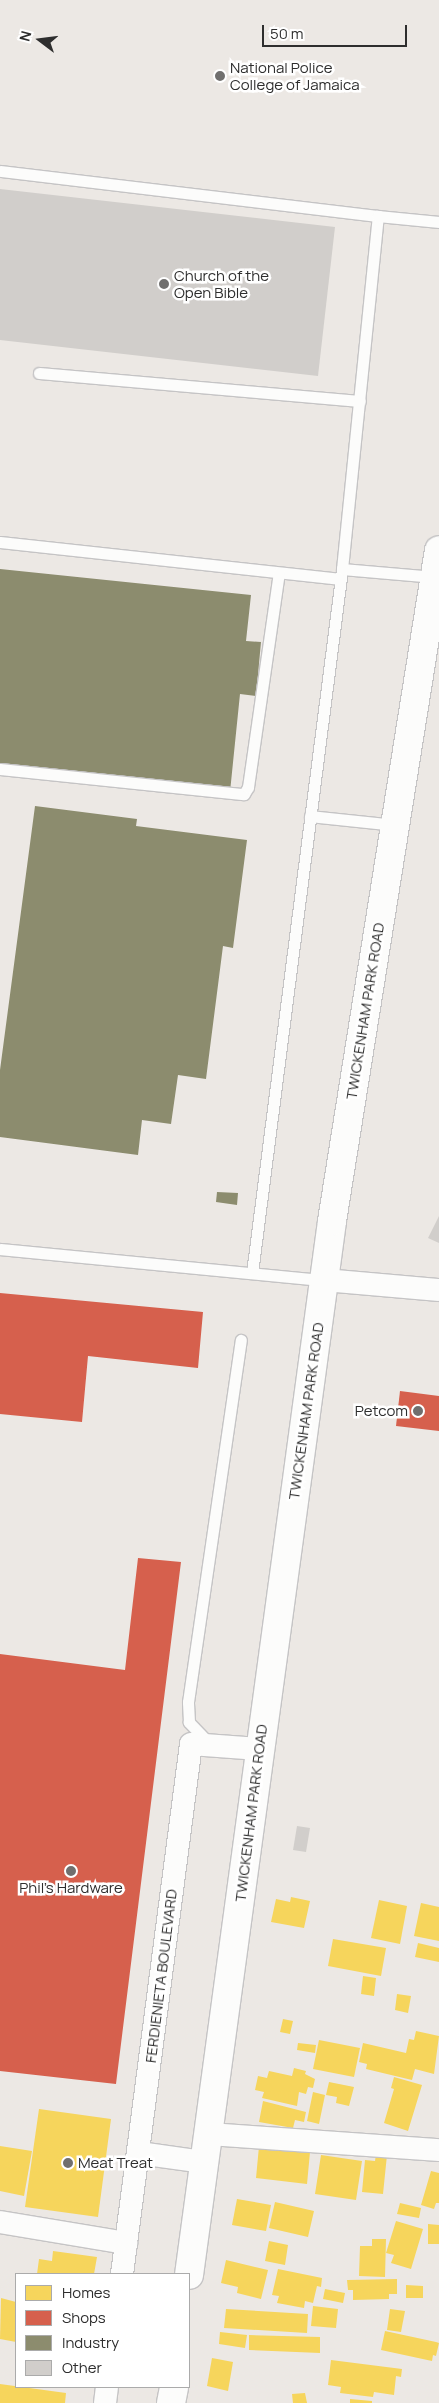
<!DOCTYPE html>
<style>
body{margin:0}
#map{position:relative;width:439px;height:2403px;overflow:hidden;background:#ece8e4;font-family:Manrope,sans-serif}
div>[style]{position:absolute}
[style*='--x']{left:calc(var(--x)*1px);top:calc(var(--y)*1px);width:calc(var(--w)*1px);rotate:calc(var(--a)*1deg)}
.homes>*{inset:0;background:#f6d55c}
.shops>*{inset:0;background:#d6604d}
.industry>*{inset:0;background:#8c8c6e}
.building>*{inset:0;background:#d1cecb}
.roads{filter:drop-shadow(1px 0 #c5c4c5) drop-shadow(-1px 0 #c5c4c5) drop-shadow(0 1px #c5c4c5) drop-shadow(0 -1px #c5c4c5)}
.service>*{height:11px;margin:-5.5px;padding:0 5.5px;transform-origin:5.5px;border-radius:5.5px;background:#fcfcfb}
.minor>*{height:22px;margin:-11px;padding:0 11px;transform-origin:11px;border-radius:11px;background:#fcfcfb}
.secondary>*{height:28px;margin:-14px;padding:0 14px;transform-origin:14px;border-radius:14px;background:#fcfcfb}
.dots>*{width:14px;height:14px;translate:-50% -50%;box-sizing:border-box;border:2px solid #fff;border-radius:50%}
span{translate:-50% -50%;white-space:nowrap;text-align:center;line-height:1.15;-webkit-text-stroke:5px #fff;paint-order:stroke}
.poi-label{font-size:15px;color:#2e2e2e}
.left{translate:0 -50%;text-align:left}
.right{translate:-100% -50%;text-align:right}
.street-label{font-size:15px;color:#2e2e2e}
.legend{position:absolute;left:15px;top:2273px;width:175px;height:115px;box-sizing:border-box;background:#fff;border:1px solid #ababab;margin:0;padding:6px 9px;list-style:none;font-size:15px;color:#2e2e2e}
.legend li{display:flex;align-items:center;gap:10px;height:25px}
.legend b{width:25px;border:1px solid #ababab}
.north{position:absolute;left:15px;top:15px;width:50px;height:50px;-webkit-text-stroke:4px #fff;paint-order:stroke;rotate:285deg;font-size:14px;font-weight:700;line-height:20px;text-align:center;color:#2e2e2e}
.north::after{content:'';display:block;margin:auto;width:18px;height:22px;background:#2e2e2e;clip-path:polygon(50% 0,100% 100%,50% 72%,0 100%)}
.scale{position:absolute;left:262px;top:25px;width:145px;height:22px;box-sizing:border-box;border:2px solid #2e2e2e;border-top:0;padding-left:6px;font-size:15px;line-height:18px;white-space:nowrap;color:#2e2e2e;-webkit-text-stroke:4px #fff;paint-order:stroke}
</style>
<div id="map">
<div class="homes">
<div style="clip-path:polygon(291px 1897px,310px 1901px,304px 1928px,271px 1922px,276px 1899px,290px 1902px)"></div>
<div style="clip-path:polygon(379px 1900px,407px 1906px,400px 1944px,371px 1938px)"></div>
<div style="clip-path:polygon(421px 1903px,439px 1907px,439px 1941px,414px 1936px)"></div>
<div style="clip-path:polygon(333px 1939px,386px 1948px,381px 1976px,328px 1966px)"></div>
<div style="clip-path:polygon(418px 1943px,439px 1948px,439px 1962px,415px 1957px)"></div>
<div style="clip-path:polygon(363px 1976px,376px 1978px,374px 1996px,361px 1994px)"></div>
<div style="clip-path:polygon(397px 1994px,411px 1996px,408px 2013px,395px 2010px)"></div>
<div style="clip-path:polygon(283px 2019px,293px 2021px,290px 2034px,280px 2032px)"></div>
<div style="clip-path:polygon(416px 2031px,439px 2036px,434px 2074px,415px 2069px,412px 2080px,366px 2069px,367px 2064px,359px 2062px,363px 2043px,406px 2053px,409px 2039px,414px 2040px)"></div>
<div style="clip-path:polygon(319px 2040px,360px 2048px,354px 2077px,313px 2069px)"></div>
<div style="clip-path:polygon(298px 2043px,316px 2045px,315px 2053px,297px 2050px)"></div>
<div style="clip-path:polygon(294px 2068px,306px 2071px,305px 2074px,315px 2079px,313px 2088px,308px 2087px,306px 2094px,299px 2092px,297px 2106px,262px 2098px,264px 2092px,255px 2090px,258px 2076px,267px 2078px,269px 2071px,292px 2076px)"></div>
<div style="clip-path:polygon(394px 2077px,422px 2085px,408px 2131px,384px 2123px,394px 2089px,391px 2088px)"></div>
<div style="clip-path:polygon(329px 2082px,354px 2087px,349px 2106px,336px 2103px,337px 2097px,326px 2095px)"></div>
<div style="clip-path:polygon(313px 2092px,325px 2095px,319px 2124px,307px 2121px)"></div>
<div style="clip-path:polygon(263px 2101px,306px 2112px,304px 2122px,295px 2120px,293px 2128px,259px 2122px)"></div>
<div style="clip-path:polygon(39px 2109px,111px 2119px,98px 2217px,25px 2207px)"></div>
<div style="clip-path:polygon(0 2146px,32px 2151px,24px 2196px,0 2191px)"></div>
<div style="clip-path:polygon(259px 2146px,310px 2152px,307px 2184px,256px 2178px)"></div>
<div style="clip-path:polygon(376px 2154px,387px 2155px,383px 2194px,362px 2192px,365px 2160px,375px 2161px)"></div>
<div style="clip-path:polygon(321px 2155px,362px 2161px,356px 2200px,315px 2194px)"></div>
<div style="clip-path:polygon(431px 2171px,439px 2173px,439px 2203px,436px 2203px,434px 2209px,421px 2205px)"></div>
<div style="clip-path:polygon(237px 2199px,271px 2205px,266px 2231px,232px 2225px)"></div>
<div style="clip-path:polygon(275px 2202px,314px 2211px,308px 2237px,269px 2228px)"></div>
<div style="clip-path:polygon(400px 2203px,421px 2208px,419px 2218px,397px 2214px)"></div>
<div style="clip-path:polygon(396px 2221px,423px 2229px,411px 2269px,391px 2263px,394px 2255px,386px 2253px)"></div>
<div style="clip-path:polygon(428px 2224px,439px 2225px,439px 2244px,428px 2244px)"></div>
<div style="clip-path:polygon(372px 2239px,386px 2239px,385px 2277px,359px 2276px,360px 2246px,372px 2246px)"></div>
<div style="clip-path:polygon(269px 2241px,288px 2245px,285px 2265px,265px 2261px)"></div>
<div style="clip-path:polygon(53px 2251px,97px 2257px,94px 2274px,37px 2274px,39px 2259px,52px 2261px)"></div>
<div style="clip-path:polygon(226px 2260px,268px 2270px,261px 2299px,237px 2293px,238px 2287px,221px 2283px)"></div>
<div style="clip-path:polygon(278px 2269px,322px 2278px,321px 2287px,317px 2286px,313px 2303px,305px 2301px,304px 2308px,277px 2303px,279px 2296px,272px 2295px)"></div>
<div style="clip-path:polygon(397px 2279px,397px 2294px,389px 2294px,389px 2299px,353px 2300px,353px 2290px,348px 2290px,347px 2280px)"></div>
<div style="clip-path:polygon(406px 2285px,423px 2286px,423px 2298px,406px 2298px)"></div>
<div style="clip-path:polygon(325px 2289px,345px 2293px,343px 2303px,323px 2299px)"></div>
<div style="clip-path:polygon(1px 2298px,16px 2302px,16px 2342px,0 2339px)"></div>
<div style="clip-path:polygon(313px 2306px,338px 2309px,336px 2328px,311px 2326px)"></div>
<div style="clip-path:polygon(226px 2309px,308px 2314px,307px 2333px,224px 2328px)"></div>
<div style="clip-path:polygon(390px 2309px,405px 2311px,401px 2332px,387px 2330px)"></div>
<div style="clip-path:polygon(385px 2331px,436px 2342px,439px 2343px,436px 2356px,433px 2355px,432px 2361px,381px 2350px)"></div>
<div style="clip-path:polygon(220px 2332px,247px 2335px,245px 2348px,219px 2344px)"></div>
<div style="clip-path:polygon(249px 2335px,320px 2337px,320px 2353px,249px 2350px)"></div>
<div style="clip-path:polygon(212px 2358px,233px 2362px,228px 2391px,207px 2386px)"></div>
<div style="clip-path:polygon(331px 2360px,402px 2369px,401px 2377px,396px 2376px,394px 2395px,374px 2392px,373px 2397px,340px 2393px,341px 2387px,328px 2385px)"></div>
<div style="clip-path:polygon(0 2384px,66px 2393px,65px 2403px,0 2403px)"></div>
<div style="clip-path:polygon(305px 2393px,307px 2403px,293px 2403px,292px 2394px)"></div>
<div style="clip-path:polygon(350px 2399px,372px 2401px,372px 2403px,350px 2403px)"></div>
</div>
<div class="shops">
<div style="clip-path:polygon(0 1293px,203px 1312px,198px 1368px,88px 1356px,82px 1422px,0 1414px)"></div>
<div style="clip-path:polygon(400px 1391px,439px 1396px,439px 1431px,396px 1426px)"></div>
<div style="clip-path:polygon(138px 1558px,181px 1562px,116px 2084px,0 2071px,0 1654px,125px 1670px)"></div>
</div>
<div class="industry">
<div style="clip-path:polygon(0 569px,251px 595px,246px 641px,261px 642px,256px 696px,240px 694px,230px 792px,0 767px)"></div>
<div style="clip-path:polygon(35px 806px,137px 819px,136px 826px,247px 840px,233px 948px,223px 946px,206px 1079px,178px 1075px,171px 1124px,142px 1120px,138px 1155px,0 1137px,0 1070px)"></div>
<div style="clip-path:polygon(217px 1192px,238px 1193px,237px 1205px,216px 1202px)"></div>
</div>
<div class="building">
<div style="clip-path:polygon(0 189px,335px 227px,318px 376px,0 340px)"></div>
<div style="clip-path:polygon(439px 1216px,439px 1243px,428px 1238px)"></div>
<div style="clip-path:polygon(297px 1826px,310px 1828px,306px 1852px,293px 1850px)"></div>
</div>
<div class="roads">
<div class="service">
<div style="--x:0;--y:171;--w:381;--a:6.8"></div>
<div style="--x:39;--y:373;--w:322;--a:5"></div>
<div style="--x:0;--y:542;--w:343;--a:6.2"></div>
<div style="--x:342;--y:569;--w:93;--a:4.9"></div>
<div style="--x:0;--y:769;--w:245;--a:5.9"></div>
<div style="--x:244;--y:794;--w:8;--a:-60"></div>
<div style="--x:248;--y:787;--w:216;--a:-81.8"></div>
<div style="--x:310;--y:816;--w:85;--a:6"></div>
<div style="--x:0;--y:1249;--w:325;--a:5.5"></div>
<div style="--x:252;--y:1273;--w:710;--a:-82.71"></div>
<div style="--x:342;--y:569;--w:355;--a:-84.2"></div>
<div style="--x:378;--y:216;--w:61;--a:5.6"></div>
<div style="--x:208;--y:1742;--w:28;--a:-134"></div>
<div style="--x:189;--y:1722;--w:20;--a:-93"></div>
<div style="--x:188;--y:1702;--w:366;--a:-81.7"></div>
</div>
<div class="minor">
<div style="--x:324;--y:1280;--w:115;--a:5"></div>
<div style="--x:209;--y:2134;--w:231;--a:4"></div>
<div style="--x:139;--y:2153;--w:66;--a:7.9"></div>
<div style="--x:0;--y:2222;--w:128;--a:9.5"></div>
<div style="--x:122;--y:2274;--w:534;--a:-82.58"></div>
<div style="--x:191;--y:1744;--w:68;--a:4.2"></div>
<div style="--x:105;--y:2403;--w:16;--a:-83"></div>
</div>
<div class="secondary">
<div style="--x:189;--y:2275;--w:1064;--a:-82.27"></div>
<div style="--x:332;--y:1221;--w:679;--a:-80.94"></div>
<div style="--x:171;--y:2403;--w:16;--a:-79"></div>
</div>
</div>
<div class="dots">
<div style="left:220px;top:76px;background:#706f6e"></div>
<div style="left:164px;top:284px;background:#706f6e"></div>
<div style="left:418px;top:1411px;background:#706f6e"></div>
<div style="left:71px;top:1871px;background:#706f6e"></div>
<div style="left:68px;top:2163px;background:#706f6e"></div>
</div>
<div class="poi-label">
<span class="left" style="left:230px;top:76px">National Police<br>College of Jamaica</span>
<span class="left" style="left:174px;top:284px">Church of the<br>Open Bible</span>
<span class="right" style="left:408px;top:1411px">Petcom</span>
<span style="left:71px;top:1888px">Phil's Hardware</span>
<span class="left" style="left:78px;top:2163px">Meat Treat</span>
</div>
<div class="street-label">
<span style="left:365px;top:1011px;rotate:-81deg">TWICKENHAM PARK ROAD</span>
<span style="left:306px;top:1411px;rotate:-82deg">TWICKENHAM PARK ROAD</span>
<span style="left:251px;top:1813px;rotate:-83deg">TWICKENHAM PARK ROAD</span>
<span style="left:161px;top:1976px;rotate:-83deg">FERDIENIETA BOULEVARD</span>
</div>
<ul class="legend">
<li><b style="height:14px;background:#f6d55c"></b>Homes</li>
<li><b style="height:14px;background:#d6604d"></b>Shops</li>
<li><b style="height:14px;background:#8c8c6e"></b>Industry</li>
<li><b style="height:14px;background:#d1cecb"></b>Other</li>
</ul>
<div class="north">N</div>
<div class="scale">50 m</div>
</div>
